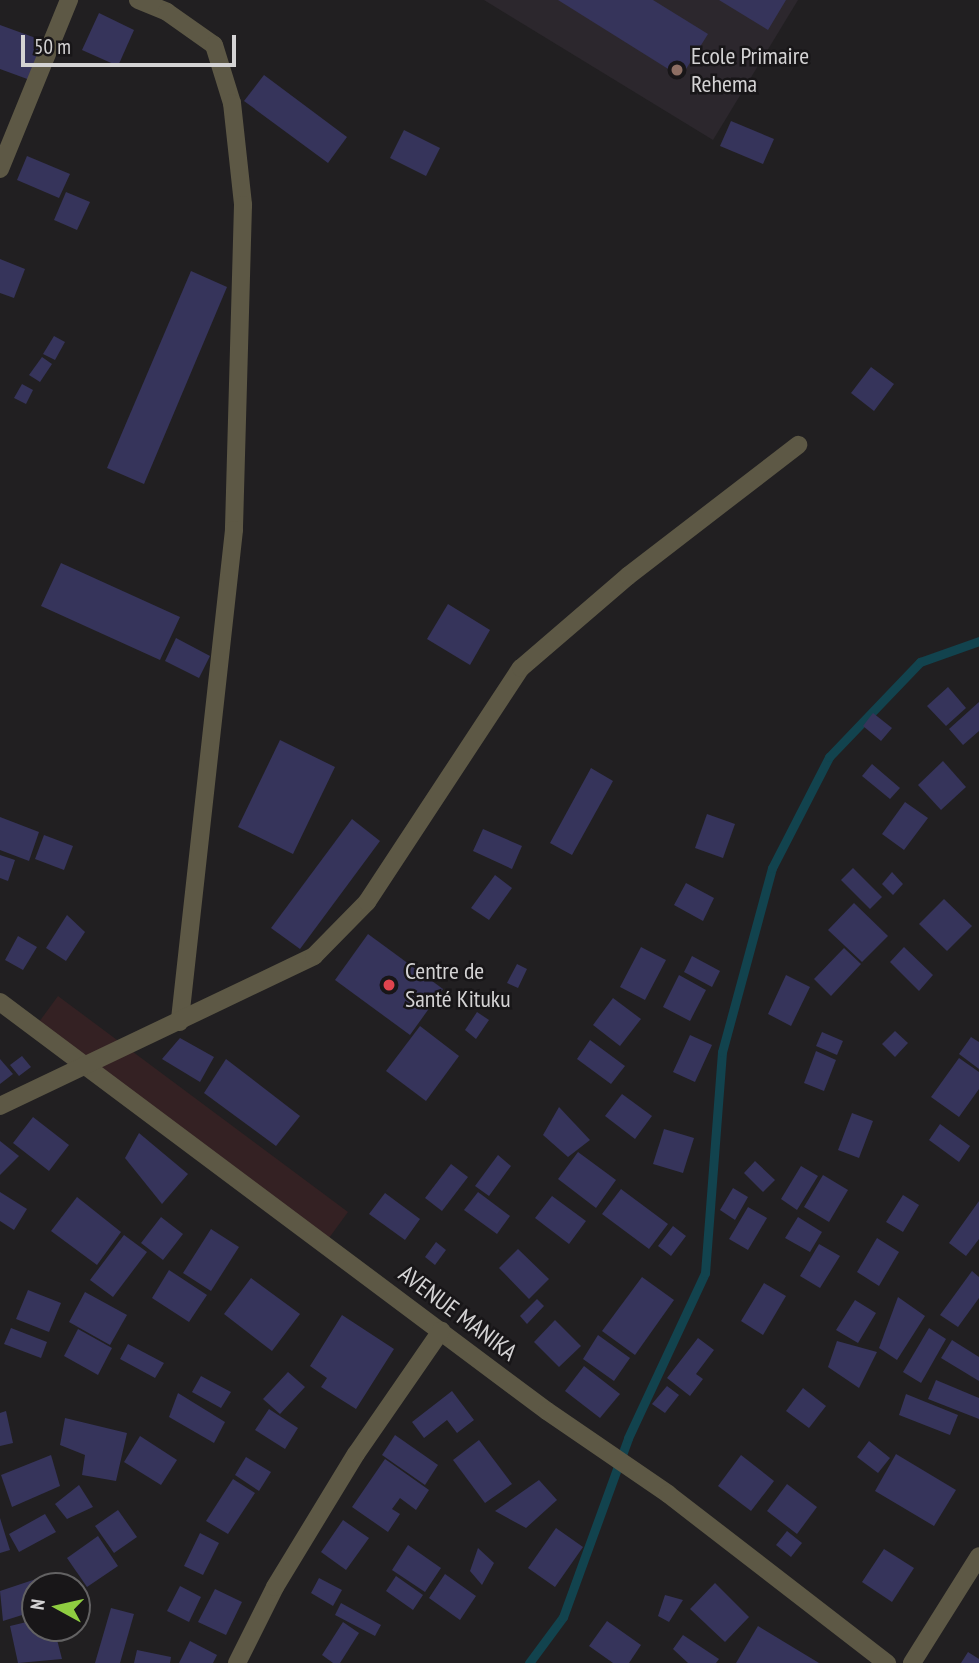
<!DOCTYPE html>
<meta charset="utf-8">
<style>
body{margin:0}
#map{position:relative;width:979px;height:1663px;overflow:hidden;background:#211f21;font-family:"PT Sans Narrow",sans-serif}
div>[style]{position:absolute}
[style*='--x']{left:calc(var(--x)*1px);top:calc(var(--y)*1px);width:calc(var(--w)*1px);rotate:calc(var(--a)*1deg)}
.commercial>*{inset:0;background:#342123}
.built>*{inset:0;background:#2c272d}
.stream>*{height:9px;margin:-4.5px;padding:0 4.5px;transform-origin:4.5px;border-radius:4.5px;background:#12434e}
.building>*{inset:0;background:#36345b}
.minor>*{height:18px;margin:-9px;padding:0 9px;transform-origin:9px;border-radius:9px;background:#5d5845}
.dots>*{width:19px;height:19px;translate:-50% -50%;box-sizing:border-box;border:4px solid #181618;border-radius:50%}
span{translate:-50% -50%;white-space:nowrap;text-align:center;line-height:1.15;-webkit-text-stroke:5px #181618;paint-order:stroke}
.poi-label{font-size:24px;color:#d4d3d4}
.left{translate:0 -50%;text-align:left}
.street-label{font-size:24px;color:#d4d3d4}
.north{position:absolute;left:21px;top:1572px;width:70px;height:70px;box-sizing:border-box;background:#181618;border:2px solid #636263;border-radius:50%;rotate:278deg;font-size:19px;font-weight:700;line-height:28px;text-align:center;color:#d4d3d4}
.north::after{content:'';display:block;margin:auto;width:24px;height:32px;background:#8fcd41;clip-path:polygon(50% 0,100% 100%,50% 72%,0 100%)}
.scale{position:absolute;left:21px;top:35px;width:215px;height:32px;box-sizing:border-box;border:4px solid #d4d3d4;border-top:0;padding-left:9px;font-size:21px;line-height:24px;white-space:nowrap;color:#d4d3d4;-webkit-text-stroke:5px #181618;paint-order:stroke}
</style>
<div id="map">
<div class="commercial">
<div style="clip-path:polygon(58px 996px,348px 1212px,329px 1238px,39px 1022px)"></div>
</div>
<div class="built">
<div style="clip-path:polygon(484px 0,798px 0,713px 140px)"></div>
</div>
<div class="stream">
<div style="--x:529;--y:1663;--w:57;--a:-53.5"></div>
<div style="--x:563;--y:1617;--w:190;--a:-70"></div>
<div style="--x:628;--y:1438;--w:182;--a:-65"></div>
<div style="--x:705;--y:1273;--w:222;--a:-85.6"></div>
<div style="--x:722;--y:1052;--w:191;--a:-74.8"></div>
<div style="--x:772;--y:868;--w:125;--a:-62.8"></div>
<div style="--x:829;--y:757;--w:132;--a:-46.2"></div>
<div style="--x:920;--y:662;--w:63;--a:-19.6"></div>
</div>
<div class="building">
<div style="clip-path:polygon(558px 0,653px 0,708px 34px,681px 77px)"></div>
<div style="clip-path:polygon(719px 0,786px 0,768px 30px)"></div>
<div style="clip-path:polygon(99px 13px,134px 30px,118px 66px,82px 50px)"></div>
<div style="clip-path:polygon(0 25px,44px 41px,30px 80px,0 69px)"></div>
<div style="clip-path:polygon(264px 75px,347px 137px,328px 163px,244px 101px)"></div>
<div style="clip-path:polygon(731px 121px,774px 139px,763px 164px,720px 146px)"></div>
<div style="clip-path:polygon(404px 130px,440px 148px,426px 176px,390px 158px)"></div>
<div style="clip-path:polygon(27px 156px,70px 174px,59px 198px,17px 180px)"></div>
<div style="clip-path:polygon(66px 192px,90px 202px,77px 230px,54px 220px)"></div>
<div style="clip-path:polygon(0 259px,25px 269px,14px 298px,0 293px)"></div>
<div style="clip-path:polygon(191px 271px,227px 287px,144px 484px,107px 468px)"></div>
<div style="clip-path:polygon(54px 336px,65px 342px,55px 360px,43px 354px)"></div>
<div style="clip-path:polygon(42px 357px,52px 364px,40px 382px,29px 375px)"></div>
<div style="clip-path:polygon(871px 367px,894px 384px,874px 411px,851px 393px)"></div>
<div style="clip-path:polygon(22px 384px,33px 390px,26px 404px,14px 398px)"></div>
<div style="clip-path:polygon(61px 563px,180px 617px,160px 660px,41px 606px)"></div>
<div style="clip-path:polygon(448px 604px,490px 630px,470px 665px,427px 639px)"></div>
<div style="clip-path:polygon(176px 638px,210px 656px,199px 678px,165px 661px)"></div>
<div style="clip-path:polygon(948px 687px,966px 708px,946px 726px,927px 706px)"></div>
<div style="clip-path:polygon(979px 702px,979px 731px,963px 745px,949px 729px)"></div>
<div style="clip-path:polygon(873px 713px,892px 728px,881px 741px,863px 726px)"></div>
<div style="clip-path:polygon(280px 740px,335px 767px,293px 854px,238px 827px)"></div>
<div style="clip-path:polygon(943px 761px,966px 787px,941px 810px,918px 785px)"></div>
<div style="clip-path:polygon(872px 764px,900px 788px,890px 799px,862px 776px)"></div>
<div style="clip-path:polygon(591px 768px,613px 781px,572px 855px,550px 843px)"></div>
<div style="clip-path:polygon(905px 802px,928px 818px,904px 850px,882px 834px)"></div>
<div style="clip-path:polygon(707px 814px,735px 824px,723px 858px,695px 848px)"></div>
<div style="clip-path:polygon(0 817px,39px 832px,29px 861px,0 850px)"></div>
<div style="clip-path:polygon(352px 819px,380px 841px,300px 949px,271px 928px)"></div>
<div style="clip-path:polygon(483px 829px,522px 846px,512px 869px,473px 851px)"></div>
<div style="clip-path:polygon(44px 835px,73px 846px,64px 870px,35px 859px)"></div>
<div style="clip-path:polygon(0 855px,15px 860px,8px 881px,0 878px)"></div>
<div style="clip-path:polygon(853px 868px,882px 897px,870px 909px,841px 880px)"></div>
<div style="clip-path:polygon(892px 872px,903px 884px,893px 895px,882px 884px)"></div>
<div style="clip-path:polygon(495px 875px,512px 888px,489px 920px,471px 908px)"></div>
<div style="clip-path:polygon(686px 883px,714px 898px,703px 921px,674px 905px)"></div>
<div style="clip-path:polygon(944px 899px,972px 926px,947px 951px,919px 924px)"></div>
<div style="clip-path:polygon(854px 903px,888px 936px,862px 962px,828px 930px)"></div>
<div style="clip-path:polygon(67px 915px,85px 932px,66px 961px,46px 948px)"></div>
<div style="clip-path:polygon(368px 934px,443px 989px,410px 1035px,335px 980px)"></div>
<div style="clip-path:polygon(18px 936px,37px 947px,23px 970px,5px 960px)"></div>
<div style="clip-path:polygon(641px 947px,666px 960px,645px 1000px,620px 987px)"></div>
<div style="clip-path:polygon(904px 947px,933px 975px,919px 991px,890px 962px)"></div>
<div style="clip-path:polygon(844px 948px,861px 964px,831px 996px,814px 979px)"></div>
<div style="clip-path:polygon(692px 956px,720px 971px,712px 987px,684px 972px)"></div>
<div style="clip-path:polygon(517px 964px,527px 969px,518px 988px,507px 983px)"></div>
<div style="clip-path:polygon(679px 975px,706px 990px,690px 1021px,663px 1007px)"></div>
<div style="clip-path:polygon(786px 975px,810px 987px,791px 1026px,768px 1014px)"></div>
<div style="clip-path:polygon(613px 998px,641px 1019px,620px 1046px,593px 1025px)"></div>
<div style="clip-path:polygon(477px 1012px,489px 1020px,476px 1039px,465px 1030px)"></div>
<div style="clip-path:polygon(420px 1026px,459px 1056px,426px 1101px,386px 1071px)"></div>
<div style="clip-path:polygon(895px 1031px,908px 1043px,895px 1057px,882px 1044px)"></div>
<div style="clip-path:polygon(822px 1032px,843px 1041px,837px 1055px,816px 1046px)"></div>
<div style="clip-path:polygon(690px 1035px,712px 1045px,695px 1082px,673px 1072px)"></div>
<div style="clip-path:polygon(971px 1037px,979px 1042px,979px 1069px,959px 1054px)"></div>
<div style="clip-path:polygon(180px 1038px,214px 1057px,200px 1082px,162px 1059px)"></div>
<div style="clip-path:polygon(590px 1040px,625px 1066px,611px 1084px,577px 1059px)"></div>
<div style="clip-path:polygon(816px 1051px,836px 1060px,824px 1091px,804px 1083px)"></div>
<div style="clip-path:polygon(22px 1056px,31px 1067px,19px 1076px,10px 1065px)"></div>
<div style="clip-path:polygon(959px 1058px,979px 1072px,979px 1089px,959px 1117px,931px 1097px)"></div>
<div style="clip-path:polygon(0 1059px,13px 1074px,0 1084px)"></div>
<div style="clip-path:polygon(226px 1059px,300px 1116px,276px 1146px,204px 1093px)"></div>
<div style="clip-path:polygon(622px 1094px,652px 1116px,635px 1139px,605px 1116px)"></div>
<div style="clip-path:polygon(559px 1107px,590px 1140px,568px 1157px,543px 1135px)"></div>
<div style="clip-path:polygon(852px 1113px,873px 1121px,859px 1158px,838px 1150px)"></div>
<div style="clip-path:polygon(33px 1117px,69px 1145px,49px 1171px,13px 1143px)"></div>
<div style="clip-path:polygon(940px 1124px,970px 1146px,959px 1162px,929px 1140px)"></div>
<div style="clip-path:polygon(664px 1129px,694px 1138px,683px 1173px,653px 1164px)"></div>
<div style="clip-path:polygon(139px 1133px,188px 1174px,162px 1204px,125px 1158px)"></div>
<div style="clip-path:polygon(0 1141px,19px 1156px,0 1175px)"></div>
<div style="clip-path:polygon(578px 1152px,616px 1180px,596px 1208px,558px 1179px)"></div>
<div style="clip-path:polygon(498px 1155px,511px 1166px,489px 1196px,475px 1186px)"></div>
<div style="clip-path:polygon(755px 1161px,775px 1180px,763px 1192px,744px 1173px)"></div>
<div style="clip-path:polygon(451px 1164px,468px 1177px,442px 1211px,425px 1198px)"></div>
<div style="clip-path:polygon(801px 1166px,818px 1176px,797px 1210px,781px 1199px)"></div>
<div style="clip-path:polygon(823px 1175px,848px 1190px,829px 1222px,804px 1207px)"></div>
<div style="clip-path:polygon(733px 1188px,748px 1197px,735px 1220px,720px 1210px)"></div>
<div style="clip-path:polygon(621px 1189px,668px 1224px,649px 1249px,602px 1214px)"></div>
<div style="clip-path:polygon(0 1192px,27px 1209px,14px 1230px,0 1221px)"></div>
<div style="clip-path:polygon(478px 1192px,510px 1216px,497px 1234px,464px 1210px)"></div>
<div style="clip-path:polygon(385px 1193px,420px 1219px,405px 1240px,369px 1214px)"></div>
<div style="clip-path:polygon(903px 1195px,919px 1205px,903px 1232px,886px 1222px)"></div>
<div style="clip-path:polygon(552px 1196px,586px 1221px,569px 1244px,535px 1218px)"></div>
<div style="clip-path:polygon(77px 1197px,121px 1232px,97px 1265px,51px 1231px)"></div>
<div style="clip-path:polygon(979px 1201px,979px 1239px,966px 1256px,949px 1243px)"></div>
<div style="clip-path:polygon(748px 1207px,767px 1218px,748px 1250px,729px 1239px)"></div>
<div style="clip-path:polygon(161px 1217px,183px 1234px,163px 1260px,141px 1243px)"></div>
<div style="clip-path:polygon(798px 1217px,822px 1232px,810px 1252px,785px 1238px)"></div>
<div style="clip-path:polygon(673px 1226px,686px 1236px,671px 1256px,658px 1246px)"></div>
<div style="clip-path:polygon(211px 1229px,239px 1247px,211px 1291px,183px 1273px)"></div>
<div style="clip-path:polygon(124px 1235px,147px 1252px,113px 1297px,90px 1280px)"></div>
<div style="clip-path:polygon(877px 1238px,899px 1252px,879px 1286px,857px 1272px)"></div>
<div style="clip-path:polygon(436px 1242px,446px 1250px,435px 1265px,425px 1257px)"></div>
<div style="clip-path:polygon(819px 1244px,840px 1256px,820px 1288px,800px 1276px)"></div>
<div style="clip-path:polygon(518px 1249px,549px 1279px,529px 1299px,499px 1268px)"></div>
<div style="clip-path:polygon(169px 1270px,207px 1295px,189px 1322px,152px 1298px)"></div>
<div style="clip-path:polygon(972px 1271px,979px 1277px,979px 1298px,958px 1327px,940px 1315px)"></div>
<div style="clip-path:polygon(642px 1277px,674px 1300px,635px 1355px,602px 1331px)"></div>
<div style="clip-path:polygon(251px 1278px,300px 1314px,272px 1351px,224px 1314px)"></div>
<div style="clip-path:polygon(764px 1283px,786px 1296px,763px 1335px,741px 1321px)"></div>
<div style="clip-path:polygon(28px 1290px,61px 1303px,49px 1332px,16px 1319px)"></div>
<div style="clip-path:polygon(85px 1292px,127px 1315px,110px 1345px,69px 1322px)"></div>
<div style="clip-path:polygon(898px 1297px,925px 1316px,897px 1360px,879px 1348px)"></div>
<div style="clip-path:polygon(537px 1299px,544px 1306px,527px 1324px,520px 1316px)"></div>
<div style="clip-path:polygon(855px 1300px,876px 1313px,858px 1343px,836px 1330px)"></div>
<div style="clip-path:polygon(342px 1315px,394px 1349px,356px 1409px,321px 1387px,327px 1378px,310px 1366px)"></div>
<div style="clip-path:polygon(555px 1320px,581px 1346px,559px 1367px,534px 1342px)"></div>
<div style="clip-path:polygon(11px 1328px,47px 1342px,41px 1358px,4px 1344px)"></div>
<div style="clip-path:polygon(929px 1328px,946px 1339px,921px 1383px,903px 1372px)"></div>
<div style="clip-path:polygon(78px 1329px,112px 1348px,98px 1375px,64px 1356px)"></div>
<div style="clip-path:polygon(598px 1335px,630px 1358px,614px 1381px,583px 1359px)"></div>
<div style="clip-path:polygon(698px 1338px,714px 1350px,696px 1374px,703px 1379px,690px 1396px,667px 1378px)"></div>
<div style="clip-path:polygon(952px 1340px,979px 1357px,979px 1381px,941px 1358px)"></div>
<div style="clip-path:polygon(837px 1341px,877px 1352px,859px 1388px,828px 1367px)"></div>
<div style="clip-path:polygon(128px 1344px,164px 1363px,155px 1378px,120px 1359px)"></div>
<div style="clip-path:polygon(584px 1366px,620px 1394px,600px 1418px,565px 1391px)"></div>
<div style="clip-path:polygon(288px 1372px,305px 1387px,280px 1414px,263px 1399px)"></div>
<div style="clip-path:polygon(201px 1376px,231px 1392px,221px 1408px,192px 1392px)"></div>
<div style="clip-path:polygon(936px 1380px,979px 1398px,979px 1419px,928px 1399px)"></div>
<div style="clip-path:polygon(667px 1386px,679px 1395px,665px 1413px,652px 1404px)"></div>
<div style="clip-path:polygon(803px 1388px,826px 1406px,809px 1428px,786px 1411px)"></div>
<div style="clip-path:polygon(452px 1391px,474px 1420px,457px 1433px,447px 1420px,424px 1438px,412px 1422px)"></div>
<div style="clip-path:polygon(178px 1393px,225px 1422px,214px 1443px,169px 1417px)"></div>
<div style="clip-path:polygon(906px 1394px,958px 1415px,950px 1435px,899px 1415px)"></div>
<div style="clip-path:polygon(269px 1409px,298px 1428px,285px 1449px,255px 1430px)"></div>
<div style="clip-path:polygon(6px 1411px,13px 1443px,0 1446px,0 1413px)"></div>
<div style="clip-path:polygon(65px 1418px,127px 1433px,116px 1481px,82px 1475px,85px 1455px,60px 1445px)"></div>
<div style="clip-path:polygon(395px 1435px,438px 1465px,425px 1485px,382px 1455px)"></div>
<div style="clip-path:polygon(140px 1436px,177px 1460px,161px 1485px,124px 1462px)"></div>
<div style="clip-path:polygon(479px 1440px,512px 1484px,485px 1503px,453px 1460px)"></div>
<div style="clip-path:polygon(869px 1441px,890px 1458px,878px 1473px,857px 1457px)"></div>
<div style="clip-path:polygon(896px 1454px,956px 1490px,934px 1526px,875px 1491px)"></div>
<div style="clip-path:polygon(51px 1455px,60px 1486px,12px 1507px,1px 1475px)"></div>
<div style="clip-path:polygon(741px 1455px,774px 1481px,751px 1511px,718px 1486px)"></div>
<div style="clip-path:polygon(246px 1457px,271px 1472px,259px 1491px,235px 1475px)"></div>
<div style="clip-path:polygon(385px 1459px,429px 1490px,416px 1510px,400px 1498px,392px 1509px,400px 1514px,388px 1532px,352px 1507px)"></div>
<div style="clip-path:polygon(233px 1479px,255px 1493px,228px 1534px,206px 1521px)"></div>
<div style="clip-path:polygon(539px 1480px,557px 1500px,526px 1528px,495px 1511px)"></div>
<div style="clip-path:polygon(787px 1484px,817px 1507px,797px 1534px,767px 1511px)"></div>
<div style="clip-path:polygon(79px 1485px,93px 1507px,67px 1519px,55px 1504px)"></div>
<div style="clip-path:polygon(118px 1510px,137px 1537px,114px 1553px,95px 1526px)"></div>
<div style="clip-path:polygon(45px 1514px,56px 1532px,19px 1552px,9px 1534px)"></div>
<div style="clip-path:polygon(0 1518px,10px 1550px,0 1553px)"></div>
<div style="clip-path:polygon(343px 1520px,369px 1538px,346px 1570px,321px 1552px)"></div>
<div style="clip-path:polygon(556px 1528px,583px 1547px,555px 1587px,528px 1568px)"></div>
<div style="clip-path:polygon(787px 1531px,802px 1543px,791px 1557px,776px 1545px)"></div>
<div style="clip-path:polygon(200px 1533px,219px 1543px,203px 1575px,184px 1566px)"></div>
<div style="clip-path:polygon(98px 1536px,118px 1566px,87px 1587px,67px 1558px)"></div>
<div style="clip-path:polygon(408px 1545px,441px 1568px,425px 1592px,392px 1570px)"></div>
<div style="clip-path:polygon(478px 1548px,494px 1563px,482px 1585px,470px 1571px)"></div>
<div style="clip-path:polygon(884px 1549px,914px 1568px,892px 1602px,862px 1582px)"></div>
<div style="clip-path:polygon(445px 1574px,476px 1596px,460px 1620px,429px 1598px)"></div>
<div style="clip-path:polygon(396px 1576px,423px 1595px,413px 1610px,386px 1591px)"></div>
<div style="clip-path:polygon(319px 1578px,342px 1590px,333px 1606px,311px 1593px)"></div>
<div style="clip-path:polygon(36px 1579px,35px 1611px,3px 1621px,0 1591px)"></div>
<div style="clip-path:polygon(715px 1583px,749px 1617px,725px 1642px,690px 1609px)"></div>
<div style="clip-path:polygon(180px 1586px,201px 1597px,189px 1622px,167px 1611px)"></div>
<div style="clip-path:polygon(215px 1589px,242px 1602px,226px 1635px,198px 1622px)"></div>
<div style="clip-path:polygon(665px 1595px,683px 1600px,669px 1622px,658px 1616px)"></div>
<div style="clip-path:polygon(341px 1603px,381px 1625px,375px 1636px,335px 1615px)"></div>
<div style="clip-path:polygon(111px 1608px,134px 1614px,120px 1663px,95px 1663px)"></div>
<div style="clip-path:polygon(35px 1620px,35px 1628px,54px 1628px,62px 1659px,18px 1663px,10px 1626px)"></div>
<div style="clip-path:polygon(607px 1621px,641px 1645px,629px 1663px,613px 1663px,589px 1646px)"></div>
<div style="clip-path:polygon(343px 1622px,359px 1633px,340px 1663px,333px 1663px,322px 1655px)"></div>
<div style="clip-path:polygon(758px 1626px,819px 1663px,736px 1663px)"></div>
<div style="clip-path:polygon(683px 1635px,719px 1659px,716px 1663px,688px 1663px,673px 1649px)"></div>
<div style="clip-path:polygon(190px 1641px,217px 1655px,213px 1663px,179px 1663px)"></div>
<div style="clip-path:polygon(137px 1650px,171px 1657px,170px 1663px,134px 1663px)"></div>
<div style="clip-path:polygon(968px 1652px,979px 1659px,979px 1663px,961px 1663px)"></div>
</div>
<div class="minor">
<div style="--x:138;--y:0;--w:31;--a:22"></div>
<div style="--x:167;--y:12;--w:57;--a:35.1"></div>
<div style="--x:214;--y:45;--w:61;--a:72.8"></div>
<div style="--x:232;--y:103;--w:103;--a:83.8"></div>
<div style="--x:243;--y:205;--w:325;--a:91.6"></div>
<div style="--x:234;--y:530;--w:495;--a:96.3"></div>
<div style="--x:0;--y:169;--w:183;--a:-67.8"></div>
<div style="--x:0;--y:1002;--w:683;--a:36.79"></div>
<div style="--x:547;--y:1411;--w:147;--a:34.4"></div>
<div style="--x:668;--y:1494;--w:277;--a:37.7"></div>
<div style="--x:0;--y:1106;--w:348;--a:-25.5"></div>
<div style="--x:314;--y:956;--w:76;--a:-45.5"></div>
<div style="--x:367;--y:902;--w:280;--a:-56.7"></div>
<div style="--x:521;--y:668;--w:141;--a:-40.7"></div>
<div style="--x:628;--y:576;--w:215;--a:-37.6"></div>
<div style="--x:237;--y:1663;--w:85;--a:-63.4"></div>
<div style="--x:275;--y:1587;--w:156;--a:-58.7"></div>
<div style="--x:356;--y:1454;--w:150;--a:-55.4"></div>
<div style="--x:912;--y:1663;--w:126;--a:-57.9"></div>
</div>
<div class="dots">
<div style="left:677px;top:70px;background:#8d6e63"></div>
<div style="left:389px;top:985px;background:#e0444e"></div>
</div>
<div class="poi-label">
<span class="left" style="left:691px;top:70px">Ecole Primaire<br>Rehema</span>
<span class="left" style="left:405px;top:985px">Centre de<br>Santé Kituku</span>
</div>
<div class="street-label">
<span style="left:458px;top:1313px;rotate:37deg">AVENUE MANIKA</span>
</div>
<div class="north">N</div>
<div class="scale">50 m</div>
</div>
